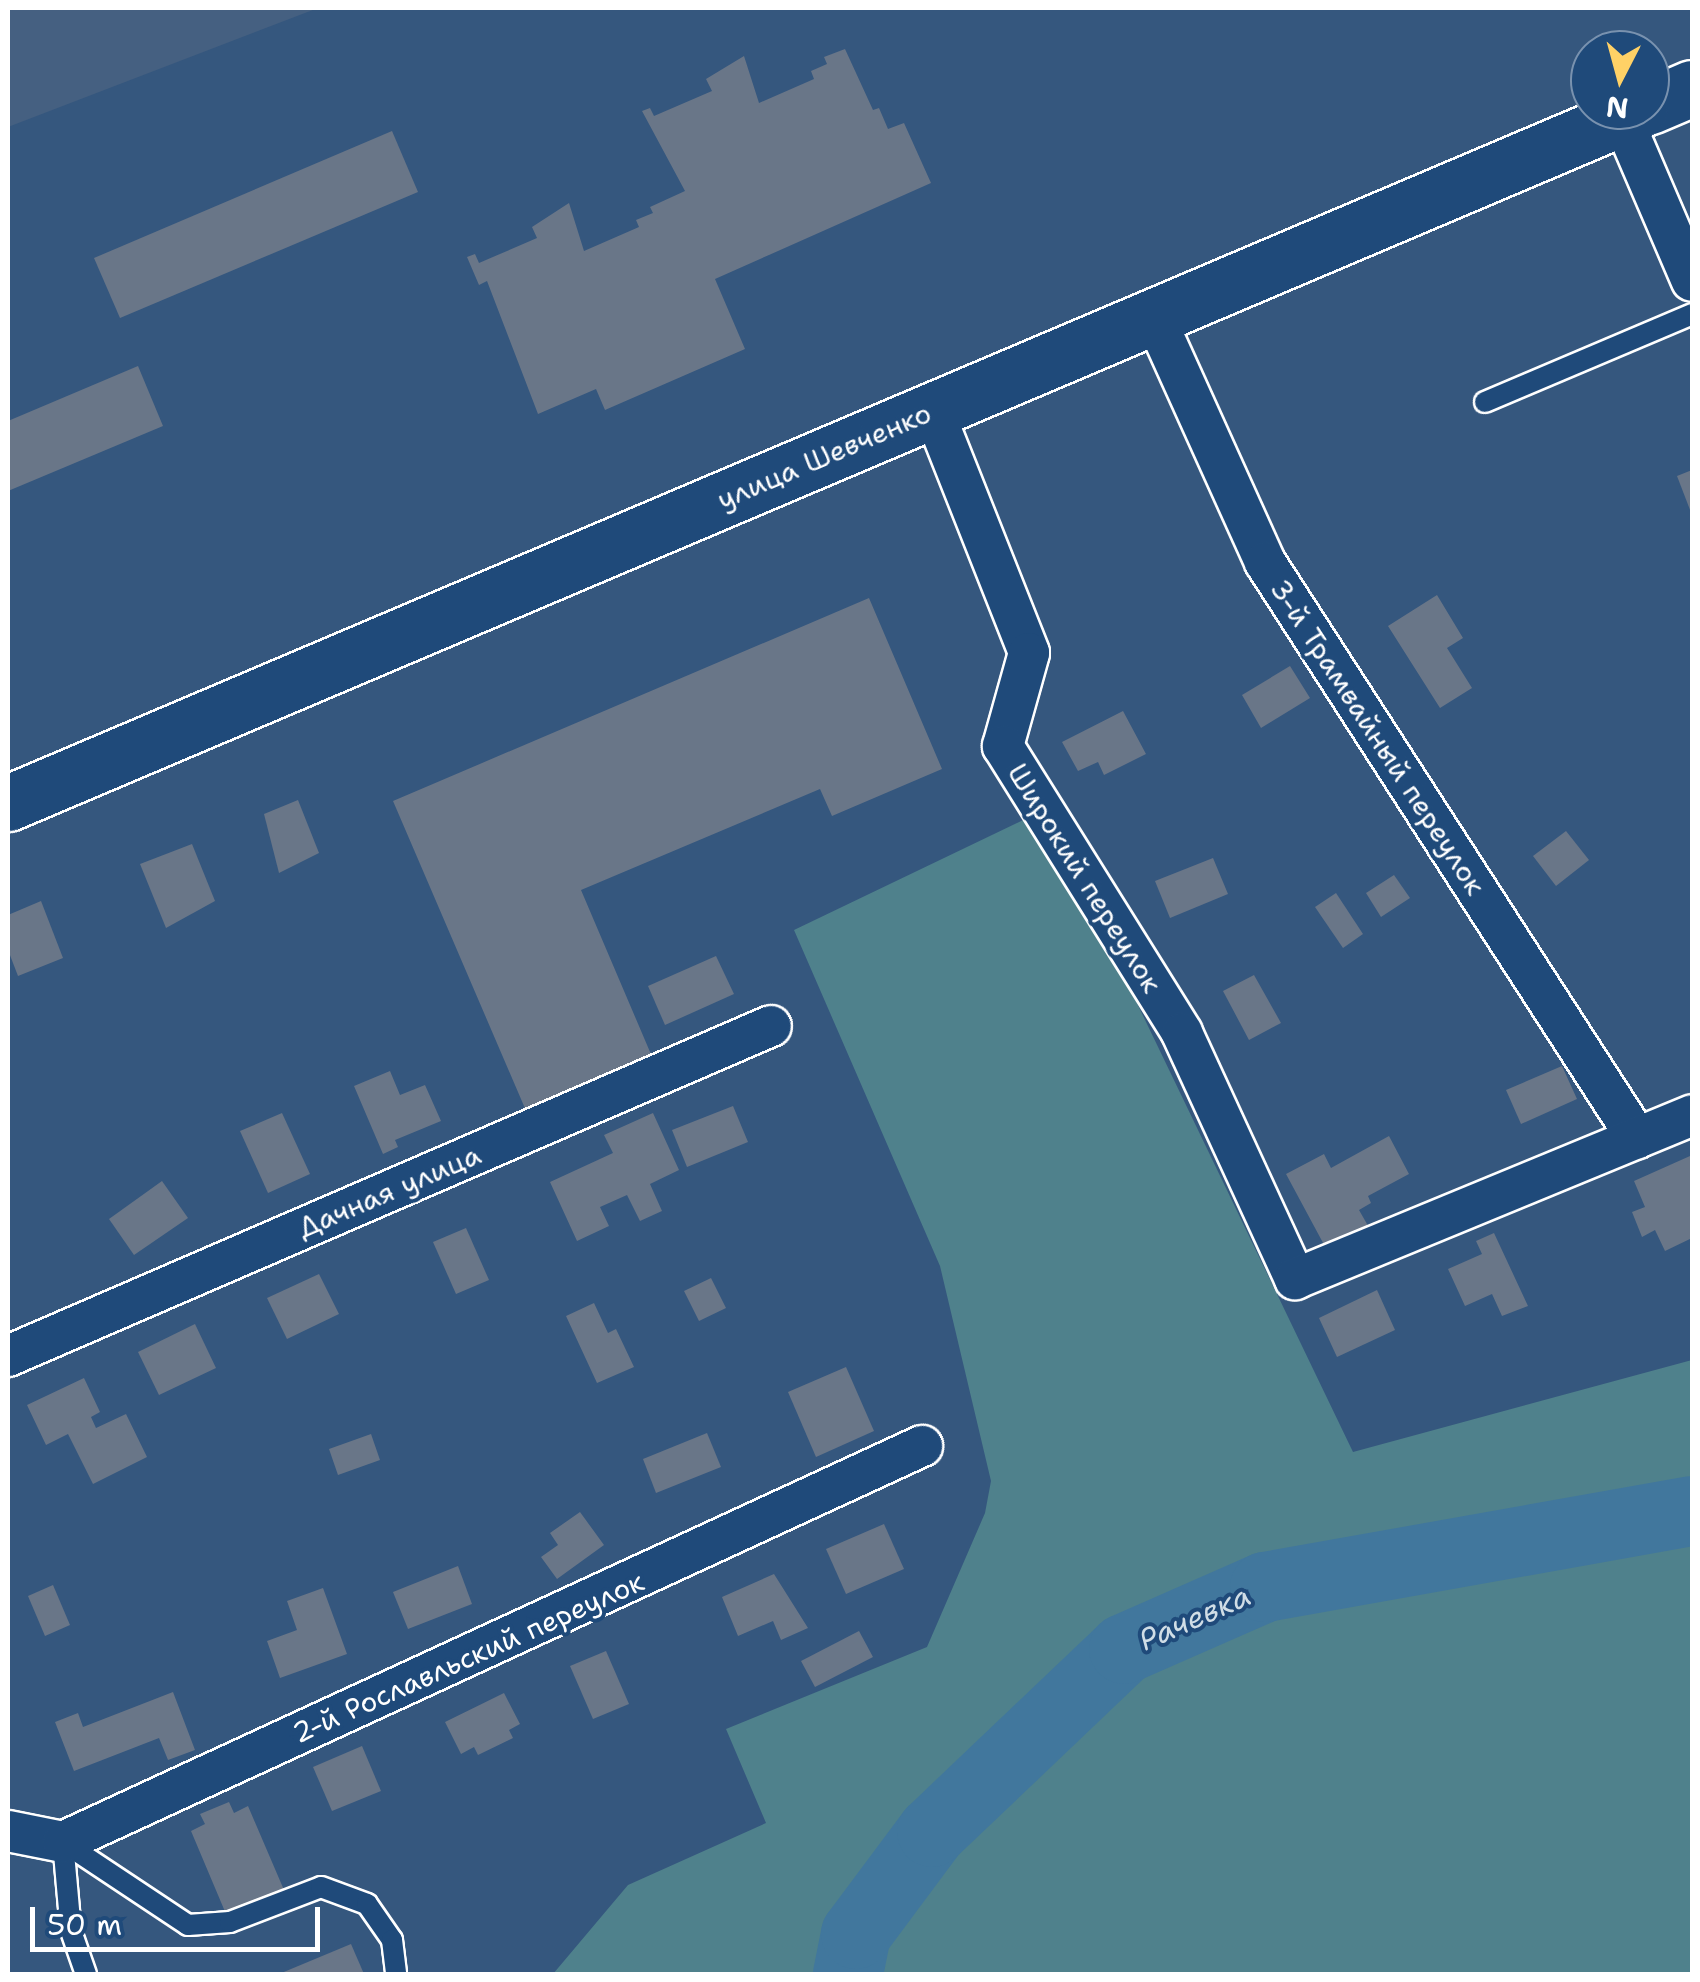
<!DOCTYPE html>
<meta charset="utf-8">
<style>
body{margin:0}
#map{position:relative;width:1700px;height:1982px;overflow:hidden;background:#35577e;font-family:"Shantell Sans",sans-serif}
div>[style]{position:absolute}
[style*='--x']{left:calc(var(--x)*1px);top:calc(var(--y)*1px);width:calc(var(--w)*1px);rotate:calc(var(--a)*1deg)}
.built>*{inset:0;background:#456081}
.green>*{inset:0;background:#4f818c}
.river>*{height:70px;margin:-35px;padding:0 35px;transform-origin:35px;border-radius:35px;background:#41779d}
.building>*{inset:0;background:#697688}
.roads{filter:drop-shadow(2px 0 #fff) drop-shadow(-2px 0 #fff) drop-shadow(0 2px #fff) drop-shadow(0 -2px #fff)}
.service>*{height:20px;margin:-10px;padding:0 10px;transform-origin:10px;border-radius:10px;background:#1f4a7a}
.minor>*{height:40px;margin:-20px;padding:0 20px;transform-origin:20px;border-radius:20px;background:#1f4a7a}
.primary>*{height:55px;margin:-27.5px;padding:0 27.5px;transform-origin:27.5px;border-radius:27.5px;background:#1f4a7a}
span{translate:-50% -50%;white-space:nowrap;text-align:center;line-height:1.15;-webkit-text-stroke:8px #1f4a7a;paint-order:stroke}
.street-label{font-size:28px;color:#fff}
.water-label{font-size:30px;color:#d0dde6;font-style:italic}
.frame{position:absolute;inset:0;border:10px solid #fff;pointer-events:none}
.north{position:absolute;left:1570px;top:30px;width:100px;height:100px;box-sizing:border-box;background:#1f4a7a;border:2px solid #7992af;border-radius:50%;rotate:186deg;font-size:28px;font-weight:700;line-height:40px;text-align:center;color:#fff}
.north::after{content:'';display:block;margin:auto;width:35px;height:45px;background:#ffd166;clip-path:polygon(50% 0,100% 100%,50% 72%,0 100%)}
.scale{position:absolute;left:30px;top:1907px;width:290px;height:45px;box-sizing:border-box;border:5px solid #fff;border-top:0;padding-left:12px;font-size:30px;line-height:35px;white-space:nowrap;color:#fff;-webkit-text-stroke:8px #1f4a7a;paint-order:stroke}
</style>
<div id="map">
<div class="built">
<div style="clip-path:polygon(8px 8px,318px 8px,8px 127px)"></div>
</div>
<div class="green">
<div style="clip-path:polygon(1044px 810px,1353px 1452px,1692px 1360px,1692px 1974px,553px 1974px,628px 1885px,766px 1823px,726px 1729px,927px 1647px,985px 1513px,991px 1481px,940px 1266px,794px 930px)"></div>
</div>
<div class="river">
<div style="--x:848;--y:1974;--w:41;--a:-78.7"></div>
<div style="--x:856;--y:1934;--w:127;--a:-53.3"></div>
<div style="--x:932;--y:1832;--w:265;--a:-43.6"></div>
<div style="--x:1124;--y:1649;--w:154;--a:-23.7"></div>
<div style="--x:1265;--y:1587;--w:434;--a:-10.1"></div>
</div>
<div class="building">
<div style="clip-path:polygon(845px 49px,873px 110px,879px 108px,888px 129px,904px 123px,931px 183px,715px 279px,745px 349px,605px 410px,596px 389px,538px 414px,487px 281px,479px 285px,467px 257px,475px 254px,479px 263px,537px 238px,532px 227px,569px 203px,584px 251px,639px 227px,636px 220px,653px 213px,650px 207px,685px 191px,642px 111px,650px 108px,654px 116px,712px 91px,706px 79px,744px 56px,759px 103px,814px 79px,811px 71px,827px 64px,824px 57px)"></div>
<div style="clip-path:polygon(392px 131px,418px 192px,120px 318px,94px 258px)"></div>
<div style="clip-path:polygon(138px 366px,163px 426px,8px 491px,8px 421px)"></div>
<div style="clip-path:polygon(1692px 470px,1692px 515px,1677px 476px)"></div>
<div style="clip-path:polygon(1437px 595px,1463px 638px,1447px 648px,1472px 688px,1440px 708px,1388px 626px)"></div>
<div style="clip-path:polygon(869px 598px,942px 769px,832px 816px,820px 789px,581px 890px,659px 1073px,533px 1127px,393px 801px)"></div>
<div style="clip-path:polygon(1290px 666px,1310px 698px,1261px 728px,1242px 695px)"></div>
<div style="clip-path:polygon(1123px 711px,1146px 754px,1104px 775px,1098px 762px,1078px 771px,1062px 742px)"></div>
<div style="clip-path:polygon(298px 800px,319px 853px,279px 873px,264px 814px)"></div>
<div style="clip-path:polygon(1566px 831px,1589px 860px,1556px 886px,1533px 856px)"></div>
<div style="clip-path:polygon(192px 844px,215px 901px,166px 928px,140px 864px)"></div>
<div style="clip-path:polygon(1213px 858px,1228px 894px,1170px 918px,1155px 881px)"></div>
<div style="clip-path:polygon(1394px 875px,1410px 898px,1381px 917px,1366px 893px)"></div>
<div style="clip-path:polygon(1336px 893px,1363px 934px,1343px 948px,1315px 907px)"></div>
<div style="clip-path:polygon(41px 901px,63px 958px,18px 976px,8px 950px,8px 915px)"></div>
<div style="clip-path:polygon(716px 956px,734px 994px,665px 1025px,648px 986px)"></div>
<div style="clip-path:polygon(1254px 975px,1281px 1023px,1249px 1040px,1223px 991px)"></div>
<div style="clip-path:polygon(1562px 1066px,1577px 1099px,1521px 1124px,1506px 1090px)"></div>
<div style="clip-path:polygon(390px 1071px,400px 1095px,425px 1085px,441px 1121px,395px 1140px,398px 1147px,383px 1154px,354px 1086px)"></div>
<div style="clip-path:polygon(733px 1106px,748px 1142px,687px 1167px,672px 1130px)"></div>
<div style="clip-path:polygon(282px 1113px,310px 1174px,268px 1193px,240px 1131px)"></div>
<div style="clip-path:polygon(653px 1113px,679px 1170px,650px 1184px,662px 1211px,640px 1221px,627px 1195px,600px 1207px,609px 1226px,577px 1241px,550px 1182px,613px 1153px,604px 1135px)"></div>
<div style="clip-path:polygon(1389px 1136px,1409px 1174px,1368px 1196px,1371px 1203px,1359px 1210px,1371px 1231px,1329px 1254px,1286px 1174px,1324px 1154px,1331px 1168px)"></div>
<div style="clip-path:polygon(1690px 1156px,1692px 1238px,1665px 1251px,1655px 1230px,1642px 1237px,1632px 1212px,1645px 1207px,1634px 1181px)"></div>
<div style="clip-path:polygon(162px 1181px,188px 1218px,134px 1255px,109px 1219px)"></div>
<div style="clip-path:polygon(466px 1228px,489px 1280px,456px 1294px,433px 1242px)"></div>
<div style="clip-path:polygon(1494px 1233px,1528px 1306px,1502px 1316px,1492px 1294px,1465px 1306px,1448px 1269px,1482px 1254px,1476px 1241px)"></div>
<div style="clip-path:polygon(319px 1274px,339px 1314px,287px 1339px,267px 1298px)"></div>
<div style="clip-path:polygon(711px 1278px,726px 1308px,699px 1321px,684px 1291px)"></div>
<div style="clip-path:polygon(1377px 1290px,1395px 1330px,1337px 1357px,1319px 1318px)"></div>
<div style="clip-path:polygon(594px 1303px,608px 1333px,616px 1329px,634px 1367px,597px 1383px,566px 1316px)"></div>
<div style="clip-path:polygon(195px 1324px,216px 1368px,159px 1395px,138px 1352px)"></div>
<div style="clip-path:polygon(846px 1367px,874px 1431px,816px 1457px,788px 1392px)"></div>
<div style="clip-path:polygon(84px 1378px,100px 1412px,91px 1417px,96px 1428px,126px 1414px,147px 1457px,93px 1484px,68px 1434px,46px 1445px,27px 1405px)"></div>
<div style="clip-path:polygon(707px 1433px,721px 1467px,656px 1493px,643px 1459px)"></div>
<div style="clip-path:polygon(371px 1434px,380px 1460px,338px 1475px,329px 1449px)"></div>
<div style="clip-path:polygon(580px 1512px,604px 1545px,557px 1579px,541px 1557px,558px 1545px,550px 1533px)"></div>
<div style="clip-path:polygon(884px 1524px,904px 1569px,846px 1594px,826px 1549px)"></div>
<div style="clip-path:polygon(458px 1566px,472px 1604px,408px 1629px,393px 1592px)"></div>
<div style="clip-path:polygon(774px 1574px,808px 1628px,781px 1640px,773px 1621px,738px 1636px,722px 1597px)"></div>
<div style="clip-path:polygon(53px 1585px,70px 1625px,45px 1636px,28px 1596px)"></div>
<div style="clip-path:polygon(323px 1588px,347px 1654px,280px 1678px,267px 1641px,297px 1630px,287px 1601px)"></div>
<div style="clip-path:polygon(859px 1631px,873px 1657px,815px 1687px,801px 1661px)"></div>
<div style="clip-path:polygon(606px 1651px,629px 1704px,593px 1719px,570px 1666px)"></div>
<div style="clip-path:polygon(173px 1692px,195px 1750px,168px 1760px,159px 1738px,74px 1771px,55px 1722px,78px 1713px,83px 1727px)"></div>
<div style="clip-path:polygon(504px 1693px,520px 1724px,509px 1730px,513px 1738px,478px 1755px,474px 1747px,461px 1754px,445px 1722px)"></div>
<div style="clip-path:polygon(362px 1746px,381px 1791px,332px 1811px,313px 1767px)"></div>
<div style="clip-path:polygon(229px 1802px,234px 1813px,248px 1806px,284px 1890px,226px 1914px,191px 1831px,205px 1824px,200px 1814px)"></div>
<div style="clip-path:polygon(351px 1944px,364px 1974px,279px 1974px)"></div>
</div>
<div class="roads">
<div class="service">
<div style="--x:1485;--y:402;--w:225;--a:-23"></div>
<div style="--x:63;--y:1842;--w:150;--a:33.6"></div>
<div style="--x:188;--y:1925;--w:42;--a:-4.1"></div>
<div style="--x:230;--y:1922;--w:97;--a:-21"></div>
<div style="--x:321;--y:1887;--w:49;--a:20.3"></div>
<div style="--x:367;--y:1904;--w:44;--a:55.2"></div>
<div style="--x:392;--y:1940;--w:34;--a:83"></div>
<div style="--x:63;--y:1842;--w:89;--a:84.9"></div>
<div style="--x:71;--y:1931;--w:46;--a:70.8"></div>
</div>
<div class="minor">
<div style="--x:1622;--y:118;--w:177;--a:66.8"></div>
<div style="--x:1154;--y:316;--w:270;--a:65.7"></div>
<div style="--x:1265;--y:562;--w:686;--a:57.14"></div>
<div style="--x:933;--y:410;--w:261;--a:68.4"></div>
<div style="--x:1029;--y:653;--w:97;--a:105.6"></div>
<div style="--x:1003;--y:746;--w:338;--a:58"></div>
<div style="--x:1182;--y:1033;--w:271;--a:65.3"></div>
<div style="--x:1295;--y:1279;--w:430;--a:-22.4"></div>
<div style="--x:8;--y:1356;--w:831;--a:-23.39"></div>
<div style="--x:8;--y:1831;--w:56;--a:11.3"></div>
<div style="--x:63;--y:1842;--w:946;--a:-24.75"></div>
</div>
<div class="primary">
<div style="--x:1650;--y:106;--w:46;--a:-23.2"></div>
<div style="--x:8;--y:803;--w:1773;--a:-23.01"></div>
</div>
</div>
<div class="street-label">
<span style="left:824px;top:456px;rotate:-23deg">улица Шевченко</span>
<span style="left:1378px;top:737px;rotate:57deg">3-й Трамвайный переулок</span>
<span style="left:1085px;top:878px;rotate:58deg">Широкий переулок</span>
<span style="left:389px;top:1191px;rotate:-23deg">Дачная улица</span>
<span style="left:468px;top:1657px;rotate:-24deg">2-й Рославльский переулок</span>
</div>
<div class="water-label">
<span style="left:1195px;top:1618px;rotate:-24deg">Рачевка</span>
</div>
<div class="frame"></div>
<div class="north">N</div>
<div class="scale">50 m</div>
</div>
